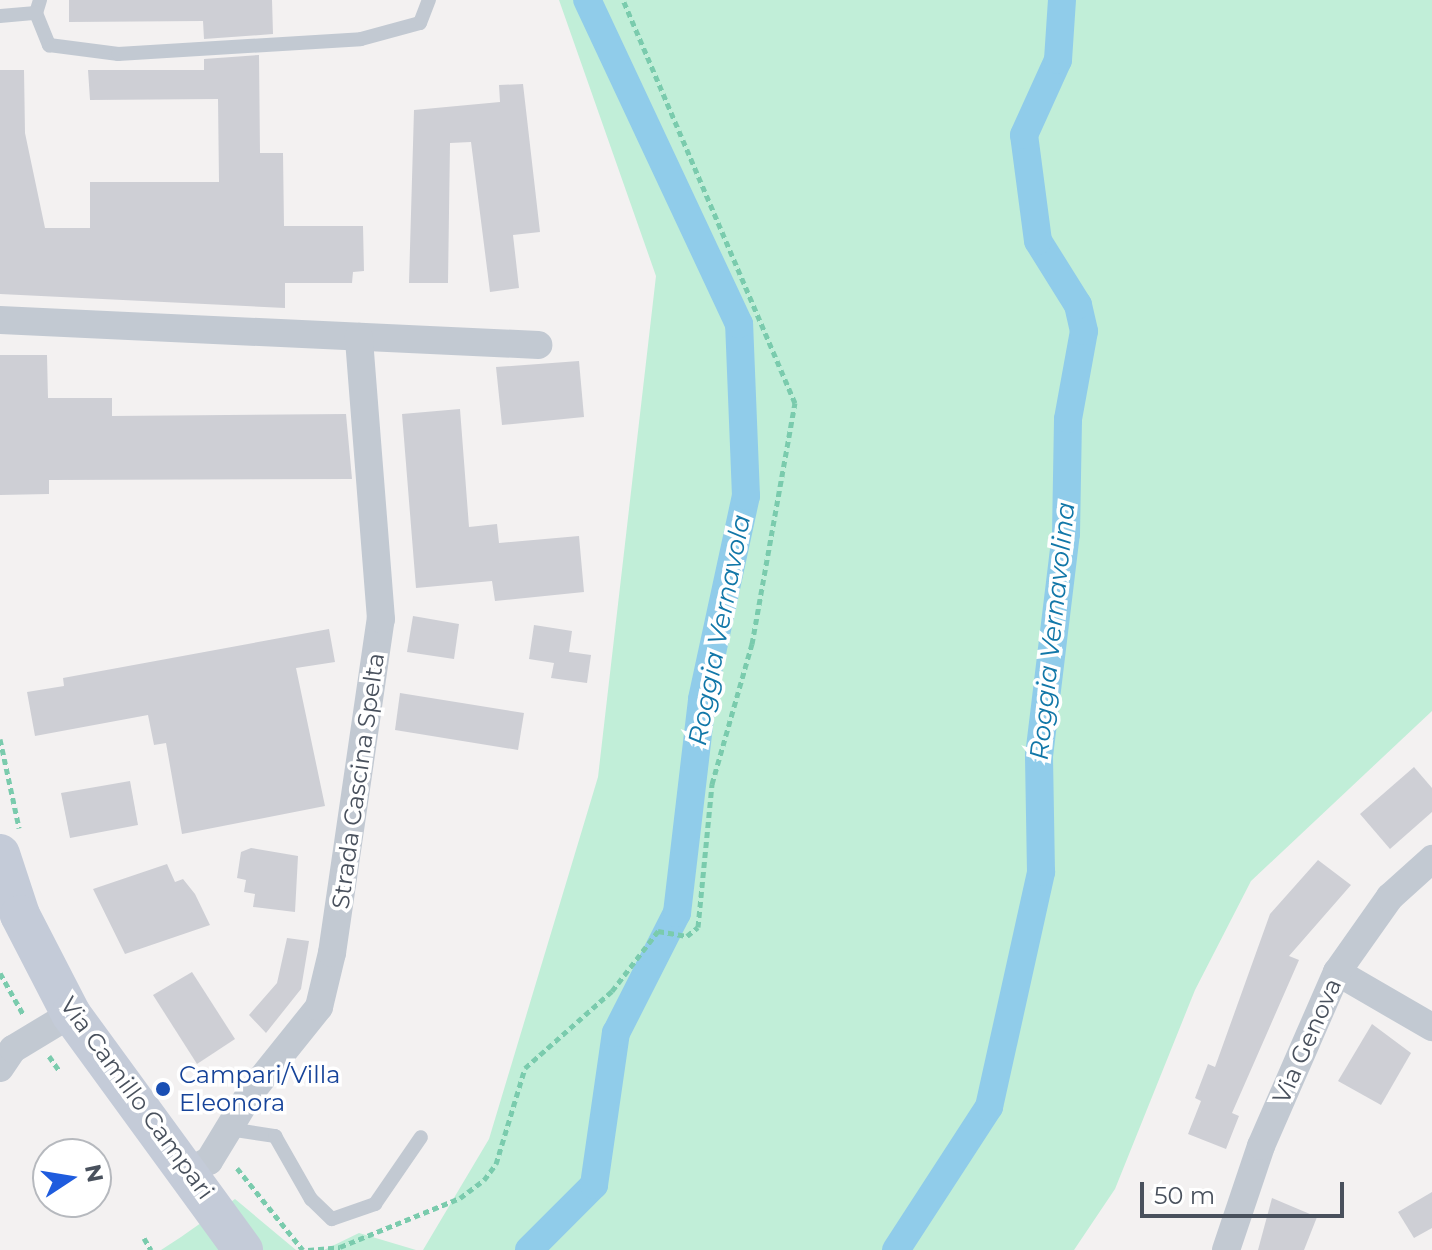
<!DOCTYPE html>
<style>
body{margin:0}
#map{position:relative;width:1432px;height:1250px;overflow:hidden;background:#f3f1f1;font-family:Montserrat,sans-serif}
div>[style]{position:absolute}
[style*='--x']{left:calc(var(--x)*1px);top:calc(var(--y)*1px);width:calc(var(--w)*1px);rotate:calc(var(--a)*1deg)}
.green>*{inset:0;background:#c1eed8}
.canal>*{height:28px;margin:-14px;padding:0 14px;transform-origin:14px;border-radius:14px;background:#90ccea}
.building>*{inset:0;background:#cecfd5}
.path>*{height:5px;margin-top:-2.5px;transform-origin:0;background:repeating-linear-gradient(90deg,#7acbad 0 6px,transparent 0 10px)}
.lane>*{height:14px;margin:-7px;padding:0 7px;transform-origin:7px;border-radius:7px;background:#c2c9d2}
.street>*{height:28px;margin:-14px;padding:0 14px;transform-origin:14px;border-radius:14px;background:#c2c9d2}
.secondary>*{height:40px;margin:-20px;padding:0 20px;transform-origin:20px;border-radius:20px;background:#c4cbd8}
.dots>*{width:22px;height:22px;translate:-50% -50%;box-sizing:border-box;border:4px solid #fff;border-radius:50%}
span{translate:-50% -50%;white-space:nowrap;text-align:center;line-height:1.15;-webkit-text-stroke:7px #fff;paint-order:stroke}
.street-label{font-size:24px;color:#49515d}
.transit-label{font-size:24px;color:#164399}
.left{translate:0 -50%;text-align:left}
.water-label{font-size:26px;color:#1177a8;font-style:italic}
.north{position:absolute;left:32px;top:1138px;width:80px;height:80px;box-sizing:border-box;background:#fff;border:2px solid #b6b9be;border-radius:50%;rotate:78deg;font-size:22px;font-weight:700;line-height:32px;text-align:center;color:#49515d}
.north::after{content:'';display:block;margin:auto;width:28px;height:36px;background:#1f5cde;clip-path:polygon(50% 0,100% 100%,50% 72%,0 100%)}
.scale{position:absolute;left:1140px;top:1182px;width:204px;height:36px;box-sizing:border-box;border:4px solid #49515d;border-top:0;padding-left:10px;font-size:24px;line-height:28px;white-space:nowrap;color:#49515d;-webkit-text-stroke:6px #fff;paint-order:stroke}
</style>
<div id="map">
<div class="green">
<div style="clip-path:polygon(559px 0,1432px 0,1432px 711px,1251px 881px,1195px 990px,1115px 1189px,1074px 1250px,423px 1250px,489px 1139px,598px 777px,656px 276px)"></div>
<div style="clip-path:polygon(235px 1199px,296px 1250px,161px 1250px,181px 1237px)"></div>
<div style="clip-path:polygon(359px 1233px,416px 1250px,324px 1250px)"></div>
</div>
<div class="canal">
<div style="--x:529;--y:1250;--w:92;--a:-45"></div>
<div style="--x:594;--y:1185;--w:154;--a:-81.8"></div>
<div style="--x:616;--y:1033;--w:135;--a:-63.1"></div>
<div style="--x:677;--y:913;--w:215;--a:-83.3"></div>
<div style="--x:702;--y:699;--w:208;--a:-77.8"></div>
<div style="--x:746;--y:496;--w:172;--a:-92.3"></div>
<div style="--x:739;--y:324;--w:358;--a:-115.1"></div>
<div style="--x:896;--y:1250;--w:171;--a:-57"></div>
<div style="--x:989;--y:1107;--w:241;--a:-77.5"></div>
<div style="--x:1041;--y:872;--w:116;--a:-91"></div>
<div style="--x:1039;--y:756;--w:224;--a:-83.1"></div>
<div style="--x:1066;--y:534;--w:115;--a:-89"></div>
<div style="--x:1068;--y:419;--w:89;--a:-79.7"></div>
<div style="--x:1084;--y:331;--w:27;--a:-103"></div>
<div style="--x:1078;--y:305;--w:75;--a:-122"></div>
<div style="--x:1038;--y:241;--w:107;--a:-97.5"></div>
<div style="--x:1024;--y:135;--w:82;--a:-65.6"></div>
<div style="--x:1058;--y:60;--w:60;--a:-86.2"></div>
</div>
<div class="building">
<div style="clip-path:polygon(69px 0,272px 0,273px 34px,204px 39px,203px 21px,69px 22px)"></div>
<div style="clip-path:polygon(259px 55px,260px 153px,283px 153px,284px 226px,363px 226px,364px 271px,353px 272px,352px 283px,285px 283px,285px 308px,0 294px,0 70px,24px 70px,25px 133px,45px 228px,90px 228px,90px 182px,219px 182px,218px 99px,90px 100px,88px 70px,204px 70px,204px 59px)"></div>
<div style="clip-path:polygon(523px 84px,540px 232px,513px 235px,519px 288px,490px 292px,471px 142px,450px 143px,448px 283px,409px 283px,414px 110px,500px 102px,499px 85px)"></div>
<div style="clip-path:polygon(0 355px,47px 355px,48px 398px,112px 398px,112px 416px,346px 414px,352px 479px,49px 480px,49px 494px,0 495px)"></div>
<div style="clip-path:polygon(579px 361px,584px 417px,502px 425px,496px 367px)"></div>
<div style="clip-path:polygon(460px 409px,469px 527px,497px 524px,499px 543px,579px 536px,584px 592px,495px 601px,492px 581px,416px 588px,402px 414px)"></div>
<div style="clip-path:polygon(413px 616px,459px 624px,454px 659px,407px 652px)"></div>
<div style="clip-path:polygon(534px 625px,572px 631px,569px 652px,591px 655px,587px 683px,551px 678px,554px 663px,529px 659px)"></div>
<div style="clip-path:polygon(329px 629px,335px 662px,296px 668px,325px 806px,182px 834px,166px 743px,154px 745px,148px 715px,35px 736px,27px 692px,64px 686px,63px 678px)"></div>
<div style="clip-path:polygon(400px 693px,524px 713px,518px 750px,395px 730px)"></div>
<div style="clip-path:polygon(1414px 767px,1432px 788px,1432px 812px,1390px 849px,1360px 814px)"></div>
<div style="clip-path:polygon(130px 781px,138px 825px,70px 838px,61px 793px)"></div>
<div style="clip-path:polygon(251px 848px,298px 856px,295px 912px,253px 907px,255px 894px,244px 892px,246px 880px,237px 878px,241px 852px)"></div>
<div style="clip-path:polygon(1318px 860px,1351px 885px,1289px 956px,1299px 960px,1232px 1113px,1239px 1116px,1226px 1149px,1188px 1134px,1201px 1101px,1195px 1098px,1208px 1064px,1215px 1067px,1270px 914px)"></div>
<div style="clip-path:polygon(167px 864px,175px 882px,183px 879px,195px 894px,210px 925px,125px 954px,93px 889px)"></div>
<div style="clip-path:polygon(287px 938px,309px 941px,301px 989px,266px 1033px,249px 1015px,277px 983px)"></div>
<div style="clip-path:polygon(192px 972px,235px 1039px,197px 1064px,153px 995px)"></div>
<div style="clip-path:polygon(1372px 1024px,1411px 1053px,1381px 1105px,1338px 1081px)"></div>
<div style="clip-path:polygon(1432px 1192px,1432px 1228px,1414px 1238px,1398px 1212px)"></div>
<div style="clip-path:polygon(1272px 1198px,1317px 1217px,1304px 1250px,1258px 1250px)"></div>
</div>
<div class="path">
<div style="--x:0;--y:739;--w:91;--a:77.9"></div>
<div style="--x:0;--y:973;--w:47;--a:60.7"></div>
<div style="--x:49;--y:1056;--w:19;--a:55"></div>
<div style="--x:237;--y:1168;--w:105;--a:51.2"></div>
<div style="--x:144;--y:1238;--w:14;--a:60"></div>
<div style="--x:308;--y:1250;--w:32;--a:-5"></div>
<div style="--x:340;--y:1247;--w:130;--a:-22.2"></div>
<div style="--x:460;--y:1198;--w:30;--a:-37"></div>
<div style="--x:484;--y:1180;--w:20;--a:-53"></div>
<div style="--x:496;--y:1164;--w:100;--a:-73.2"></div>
<div style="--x:525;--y:1068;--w:116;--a:-41.5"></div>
<div style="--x:612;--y:991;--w:76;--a:-52.5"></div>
<div style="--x:658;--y:931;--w:29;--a:10"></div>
<div style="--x:687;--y:936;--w:14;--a:-39"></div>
<div style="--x:698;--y:927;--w:144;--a:-84.4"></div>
<div style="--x:712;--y:784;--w:146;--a:-74.1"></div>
<div style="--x:752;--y:644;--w:245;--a:-79.9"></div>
<div style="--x:795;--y:403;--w:438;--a:-113.1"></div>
</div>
<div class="lane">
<div style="--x:40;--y:0;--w:14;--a:107"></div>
<div style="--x:36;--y:13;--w:35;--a:68"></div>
<div style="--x:49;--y:45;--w:70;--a:7.4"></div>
<div style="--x:118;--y:54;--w:243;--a:-3.5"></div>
<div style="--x:361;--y:39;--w:61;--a:-15.2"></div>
<div style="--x:420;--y:23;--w:25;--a:-69"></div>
<div style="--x:0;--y:16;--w:36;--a:-5"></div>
<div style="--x:229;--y:1129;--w:47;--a:8.7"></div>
<div style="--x:275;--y:1136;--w:73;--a:60.3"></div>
<div style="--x:311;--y:1199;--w:29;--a:44"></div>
<div style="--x:332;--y:1219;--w:46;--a:-19.2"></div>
<div style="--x:375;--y:1204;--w:81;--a:-55.5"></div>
</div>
<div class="street">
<div style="--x:0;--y:320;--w:539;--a:2.66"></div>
<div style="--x:1337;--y:972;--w:110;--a:30.1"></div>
<div style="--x:0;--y:1068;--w:23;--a:-56"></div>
<div style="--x:13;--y:1049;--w:68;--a:-31.1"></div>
<div style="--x:185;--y:1173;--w:27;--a:-27"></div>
<div style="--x:209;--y:1161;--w:81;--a:-58.7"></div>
<div style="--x:251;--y:1092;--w:109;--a:-51.3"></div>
<div style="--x:319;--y:1007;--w:56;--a:-76.5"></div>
<div style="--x:332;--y:953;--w:338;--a:-81.7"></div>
<div style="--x:381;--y:619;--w:283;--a:-94.5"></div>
<div style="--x:1226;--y:1250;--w:110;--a:-71.4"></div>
<div style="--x:1261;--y:1146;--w:190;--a:-66.4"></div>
<div style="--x:1337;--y:972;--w:92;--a:-54.8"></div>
<div style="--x:1390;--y:897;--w:57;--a:-42.1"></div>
</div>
<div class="secondary">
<div style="--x:0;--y:854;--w:64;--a:71.8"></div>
<div style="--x:20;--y:915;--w:111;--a:62.7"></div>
<div style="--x:71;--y:1014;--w:292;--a:53.9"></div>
</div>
<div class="dots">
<div style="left:163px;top:1089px;background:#1a4fb4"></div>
</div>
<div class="street-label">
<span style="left:358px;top:781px;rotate:-82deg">Strada Cascina Spelta</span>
<span style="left:1307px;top:1041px;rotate:-66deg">Via Genova</span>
<span style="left:137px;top:1098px;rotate:54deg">Via Camillo Campari</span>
</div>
<div class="transit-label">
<span class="left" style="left:179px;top:1089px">Campari/Villa<br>Eleonora</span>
</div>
<div class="water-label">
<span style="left:720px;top:630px;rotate:-79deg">Roggia Vernavola</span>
<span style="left:1053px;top:631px;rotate:-84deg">Roggia Vernavolina</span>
</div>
<div class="north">N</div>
<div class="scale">50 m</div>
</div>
